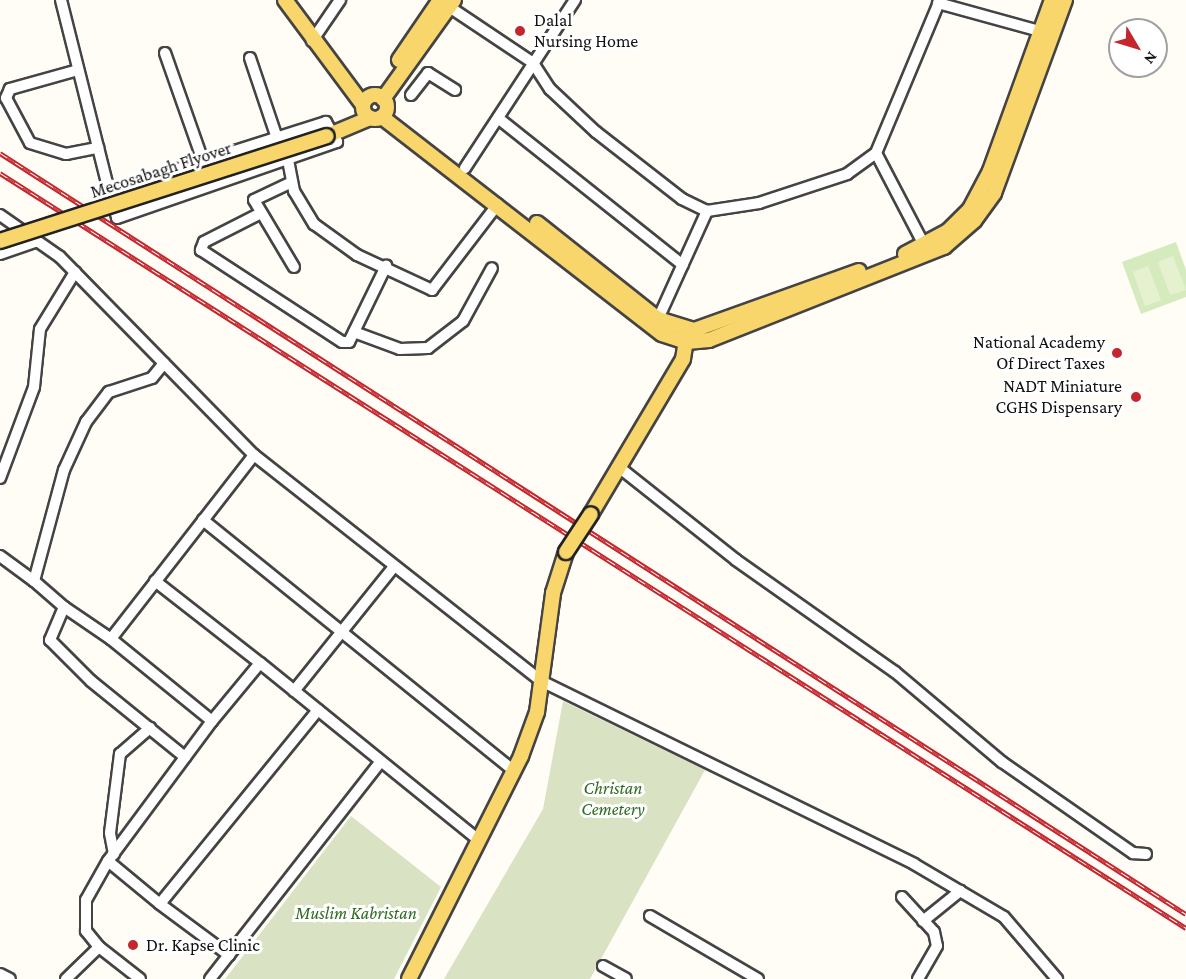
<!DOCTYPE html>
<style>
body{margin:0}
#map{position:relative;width:1186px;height:979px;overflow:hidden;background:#fffdf5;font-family:"Crimson Pro",serif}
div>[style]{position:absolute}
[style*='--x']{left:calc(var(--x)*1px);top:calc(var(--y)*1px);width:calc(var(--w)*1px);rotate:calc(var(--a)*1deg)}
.green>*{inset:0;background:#d5ebbd}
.cemetery>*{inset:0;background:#d9e3c4}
.pitch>*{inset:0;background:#e6f2cf}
.roads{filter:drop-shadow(2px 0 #444) drop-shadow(-2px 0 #444) drop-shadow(0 2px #444) drop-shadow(0 -2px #444)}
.minor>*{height:10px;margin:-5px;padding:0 5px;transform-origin:5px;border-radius:5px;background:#fff}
.major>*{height:14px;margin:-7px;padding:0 7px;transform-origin:7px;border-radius:7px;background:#f9d66b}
.major>.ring{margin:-7px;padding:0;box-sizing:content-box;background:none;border:14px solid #f9d66b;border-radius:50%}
.rail>*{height:5px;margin-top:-2.5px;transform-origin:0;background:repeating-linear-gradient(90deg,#fff 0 9px,#c4262e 0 18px);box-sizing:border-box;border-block:2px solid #c4262e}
.bridges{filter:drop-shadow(2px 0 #222) drop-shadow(-2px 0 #222) drop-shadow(0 2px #222) drop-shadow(0 -2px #222)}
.major-bridge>*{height:14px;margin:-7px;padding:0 7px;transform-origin:7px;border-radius:7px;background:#f9d66b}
.dots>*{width:16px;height:16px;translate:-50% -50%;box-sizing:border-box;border:3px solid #fff;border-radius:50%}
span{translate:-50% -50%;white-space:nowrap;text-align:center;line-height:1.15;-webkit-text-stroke:6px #fff;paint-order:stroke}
.poi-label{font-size:18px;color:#111}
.left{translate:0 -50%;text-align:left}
.right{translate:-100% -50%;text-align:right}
.street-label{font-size:18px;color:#111}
.park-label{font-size:18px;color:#2f6b1f;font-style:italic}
.north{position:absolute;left:1108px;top:18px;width:60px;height:60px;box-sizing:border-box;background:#fff;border:2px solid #a0a0a0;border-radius:50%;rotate:128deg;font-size:16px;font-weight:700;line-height:24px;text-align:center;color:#111}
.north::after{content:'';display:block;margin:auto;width:21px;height:27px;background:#c4262e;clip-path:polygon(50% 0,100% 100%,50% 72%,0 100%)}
</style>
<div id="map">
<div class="green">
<div style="clip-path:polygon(1176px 242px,1186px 270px,1186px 297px,1141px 314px,1122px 262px)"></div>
</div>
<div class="cemetery">
<div style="clip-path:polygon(563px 701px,705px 770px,590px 979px,444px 979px,543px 809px)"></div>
<div style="clip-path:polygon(351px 816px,441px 887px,394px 979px,225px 979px)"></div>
</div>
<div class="pitch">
<div style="clip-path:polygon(1173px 256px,1186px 290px,1170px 295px,1158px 262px)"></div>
<div style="clip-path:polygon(1148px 266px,1161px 300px,1145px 306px,1133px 272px)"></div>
</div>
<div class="roads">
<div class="minor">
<div style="--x:61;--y:0;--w:197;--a:75.9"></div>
<div style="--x:109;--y:191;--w:28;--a:73"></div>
<div style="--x:117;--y:218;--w:233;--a:-19.1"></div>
<div style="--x:337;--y:142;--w:23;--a:-119"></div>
<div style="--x:326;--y:122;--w:228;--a:162.4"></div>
<div style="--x:938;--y:3;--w:106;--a:15.4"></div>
<div style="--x:445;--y:4;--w:106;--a:33.8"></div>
<div style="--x:533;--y:63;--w:31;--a:57"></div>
<div style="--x:550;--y:89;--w:63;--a:43.1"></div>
<div style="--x:596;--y:132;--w:109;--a:37.9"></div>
<div style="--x:682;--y:199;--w:28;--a:26"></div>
<div style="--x:707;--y:211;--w:53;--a:-8.7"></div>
<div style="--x:759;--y:203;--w:93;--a:-18.2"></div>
<div style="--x:847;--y:174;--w:36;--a:-36"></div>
<div style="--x:876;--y:153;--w:166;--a:-67.3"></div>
<div style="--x:312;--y:41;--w:50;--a:-55.7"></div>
<div style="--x:165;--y:53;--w:118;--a:70.6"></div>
<div style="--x:250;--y:58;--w:88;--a:71.4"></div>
<div style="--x:78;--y:70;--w:71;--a:164.4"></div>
<div style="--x:10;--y:89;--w:10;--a:114"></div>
<div style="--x:6;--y:98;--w:51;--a:61.9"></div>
<div style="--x:30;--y:143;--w:38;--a:17"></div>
<div style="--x:66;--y:154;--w:33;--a:-11"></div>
<div style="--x:411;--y:95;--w:28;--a:-52"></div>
<div style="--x:428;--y:73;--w:32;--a:32"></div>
<div style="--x:498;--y:118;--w:236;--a:38.5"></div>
<div style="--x:876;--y:153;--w:104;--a:62.4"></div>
<div style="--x:288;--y:160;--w:32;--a:79"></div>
<div style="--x:294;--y:191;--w:39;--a:59"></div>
<div style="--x:314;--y:224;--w:53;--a:35.8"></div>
<div style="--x:357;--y:255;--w:83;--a:25"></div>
<div style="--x:432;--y:290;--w:108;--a:-52.5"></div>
<div style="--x:465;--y:168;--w:201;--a:-56.8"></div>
<div style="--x:292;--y:182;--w:42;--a:154.7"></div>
<div style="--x:254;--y:200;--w:78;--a:59.2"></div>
<div style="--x:261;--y:213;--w:64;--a:153"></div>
<div style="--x:204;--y:242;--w:9;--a:111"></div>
<div style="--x:201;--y:250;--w:168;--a:33.1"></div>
<div style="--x:342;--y:342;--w:7;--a:0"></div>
<div style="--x:349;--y:342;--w:85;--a:-64"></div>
<div style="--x:0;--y:215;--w:73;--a:35"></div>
<div style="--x:60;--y:257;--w:277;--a:45.6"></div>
<div style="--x:254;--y:455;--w:365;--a:38.2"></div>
<div style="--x:541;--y:681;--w:415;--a:26.1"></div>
<div style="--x:914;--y:864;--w:104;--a:30.5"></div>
<div style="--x:1004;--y:917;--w:82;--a:49.5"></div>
<div style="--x:0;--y:254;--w:39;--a:-19"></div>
<div style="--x:658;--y:319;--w:119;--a:-65.6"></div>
<div style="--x:354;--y:332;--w:49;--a:20.3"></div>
<div style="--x:400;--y:349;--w:28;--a:-2"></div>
<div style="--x:428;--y:348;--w:44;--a:-37.6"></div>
<div style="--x:463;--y:321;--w:60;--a:-61.3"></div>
<div style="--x:254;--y:455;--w:233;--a:127.9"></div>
<div style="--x:111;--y:639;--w:130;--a:39.1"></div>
<div style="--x:212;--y:721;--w:75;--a:-50.4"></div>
<div style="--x:260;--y:663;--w:283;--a:39"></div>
<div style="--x:620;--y:468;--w:148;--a:38.4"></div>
<div style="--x:736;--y:560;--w:194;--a:35.2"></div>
<div style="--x:895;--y:672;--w:140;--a:40.1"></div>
<div style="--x:1002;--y:762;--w:160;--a:34.8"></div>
<div style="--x:1133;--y:853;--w:13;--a:4"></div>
<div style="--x:0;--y:478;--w:97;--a:-69.5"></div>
<div style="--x:34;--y:387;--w:58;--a:-84.1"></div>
<div style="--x:40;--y:329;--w:67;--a:-58.4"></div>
<div style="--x:203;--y:520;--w:400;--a:38.9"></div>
<div style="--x:0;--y:556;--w:42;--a:36.3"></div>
<div style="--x:155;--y:581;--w:133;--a:38"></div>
<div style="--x:64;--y:607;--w:40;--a:-139"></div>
<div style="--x:34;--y:581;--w:115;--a:-74.9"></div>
<div style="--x:64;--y:470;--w:53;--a:-65.4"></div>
<div style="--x:86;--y:422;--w:38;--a:-53"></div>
<div style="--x:109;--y:392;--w:45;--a:-18"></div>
<div style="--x:152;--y:378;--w:19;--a:-51"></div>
<div style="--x:111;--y:639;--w:57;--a:-145.8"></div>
<div style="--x:64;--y:607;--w:36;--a:113"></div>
<div style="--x:50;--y:640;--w:58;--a:45"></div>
<div style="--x:91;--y:681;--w:121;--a:39"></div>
<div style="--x:294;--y:691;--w:158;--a:-51.2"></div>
<div style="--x:318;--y:710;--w:250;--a:129.2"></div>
<div style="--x:160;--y:904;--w:86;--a:36.5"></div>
<div style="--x:229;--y:955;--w:246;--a:-51.9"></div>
<div style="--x:114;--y:854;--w:21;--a:-101"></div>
<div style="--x:110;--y:833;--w:80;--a:-82.8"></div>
<div style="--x:120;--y:754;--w:40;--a:-41"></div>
<div style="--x:902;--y:897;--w:47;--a:47.6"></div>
<div style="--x:934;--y:932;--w:14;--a:78"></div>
<div style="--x:937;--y:946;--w:38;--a:120"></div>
<div style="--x:160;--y:904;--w:67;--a:-140.4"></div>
<div style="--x:108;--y:861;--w:174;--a:-53.4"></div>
<div style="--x:650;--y:916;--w:125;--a:30.3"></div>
<div style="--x:923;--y:921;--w:48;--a:-39"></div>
<div style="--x:99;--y:947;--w:21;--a:-129"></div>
<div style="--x:86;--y:931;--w:31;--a:-90"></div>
<div style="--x:86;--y:900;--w:45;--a:-60.6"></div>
<div style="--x:603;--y:966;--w:26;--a:29"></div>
<div style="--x:0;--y:974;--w:11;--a:27"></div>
<div style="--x:66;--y:979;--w:46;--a:-44.1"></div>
<div style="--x:99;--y:947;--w:52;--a:38"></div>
<div style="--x:210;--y:979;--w:31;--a:-52"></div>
</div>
<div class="major">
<div style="--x:285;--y:0;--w:131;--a:53.4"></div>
<div style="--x:399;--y:60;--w:73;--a:-55.7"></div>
<div class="ring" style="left:363px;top:95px;width:10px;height:10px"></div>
<div style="--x:383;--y:99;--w:122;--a:-54.4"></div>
<div style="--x:382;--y:117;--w:354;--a:37.8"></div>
<div style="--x:662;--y:334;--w:26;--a:18"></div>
<div style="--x:687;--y:342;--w:22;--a:-5"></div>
<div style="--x:709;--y:340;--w:253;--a:-21.6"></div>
<div style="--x:944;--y:247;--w:40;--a:-41"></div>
<div style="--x:974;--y:221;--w:34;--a:-54"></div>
<div style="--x:994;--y:193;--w:206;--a:-69.8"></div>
<div style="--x:327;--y:136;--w:47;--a:-22.7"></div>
<div style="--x:537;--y:223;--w:154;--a:38.4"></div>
<div style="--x:658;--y:319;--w:38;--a:17"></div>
<div style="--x:694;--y:330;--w:175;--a:-19.7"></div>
<div style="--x:905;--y:254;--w:49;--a:-28.1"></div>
<div style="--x:948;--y:231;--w:31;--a:-45"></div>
<div style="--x:970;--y:209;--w:43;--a:-62.2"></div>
<div style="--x:990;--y:171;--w:182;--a:-70.1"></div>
<div style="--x:591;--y:514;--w:180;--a:-59.3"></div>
<div style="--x:683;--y:359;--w:24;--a:-81"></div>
<div style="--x:409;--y:979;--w:250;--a:-63.3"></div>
<div style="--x:521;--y:756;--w:47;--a:-70"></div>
<div style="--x:537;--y:712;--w:120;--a:-82.3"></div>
<div style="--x:553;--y:593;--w:43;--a:-72.4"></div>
</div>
</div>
<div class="rail">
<div style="--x:0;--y:153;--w:1409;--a:32.69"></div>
<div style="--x:0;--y:173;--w:1406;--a:32.48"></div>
</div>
<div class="bridges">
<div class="major-bridge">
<div style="--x:0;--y:241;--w:343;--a:-17.8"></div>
<div style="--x:566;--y:552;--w:45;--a:-56.7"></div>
</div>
</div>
<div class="dots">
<div style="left:520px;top:31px;background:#c4262e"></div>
<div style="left:1117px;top:353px;background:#c4262e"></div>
<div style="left:1136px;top:397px;background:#c4262e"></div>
<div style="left:133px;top:945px;background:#c4262e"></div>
</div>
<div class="poi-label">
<span class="left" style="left:534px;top:31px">Dalal<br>Nursing Home</span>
<span class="right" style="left:1105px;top:353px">National Academy<br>Of Direct Taxes</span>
<span class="right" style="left:1122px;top:397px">NADT Miniature<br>CGHS Dispensary</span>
<span class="left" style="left:146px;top:945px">Dr. Kapse Clinic</span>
</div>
<div class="street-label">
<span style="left:161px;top:170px;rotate:-18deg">Mecosabagh Flyover</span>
</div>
<div class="park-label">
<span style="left:613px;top:799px">Christan<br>Cemetery</span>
<span style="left:356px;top:913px">Muslim Kabristan</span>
</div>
<div class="north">N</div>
</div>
